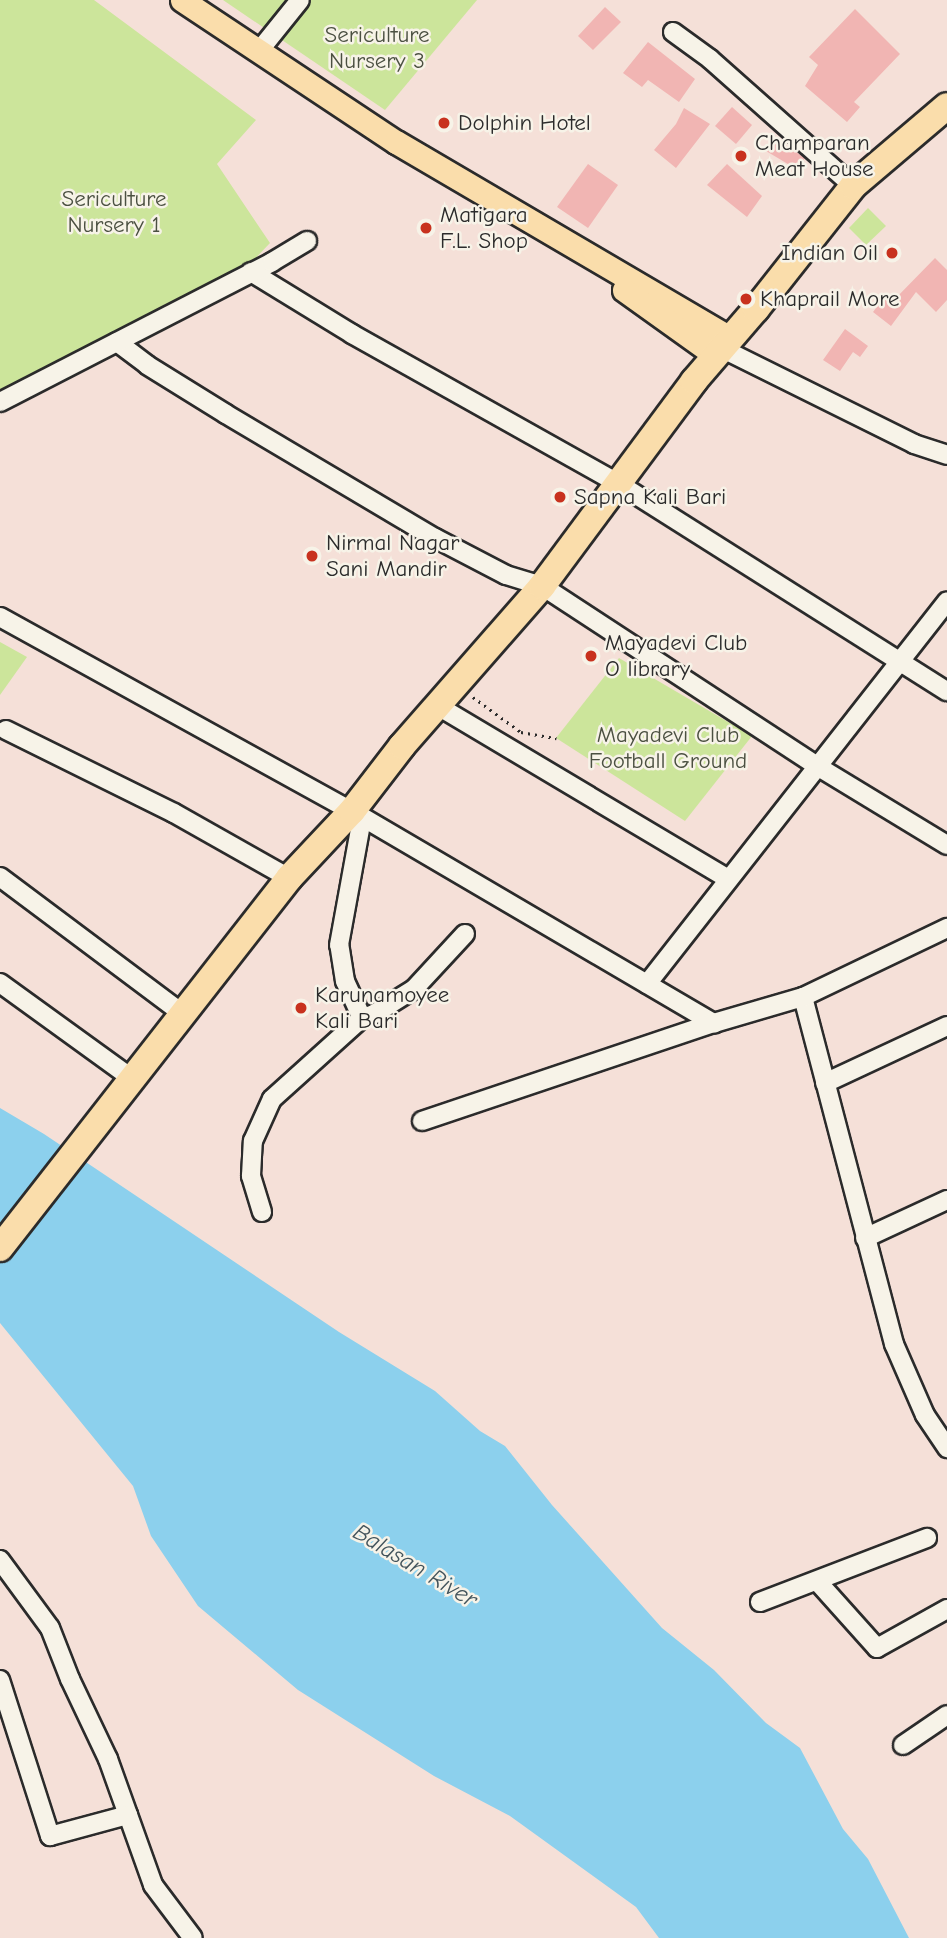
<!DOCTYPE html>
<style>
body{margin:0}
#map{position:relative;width:947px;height:1938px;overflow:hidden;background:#f5e0d8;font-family:"Comic Neue",sans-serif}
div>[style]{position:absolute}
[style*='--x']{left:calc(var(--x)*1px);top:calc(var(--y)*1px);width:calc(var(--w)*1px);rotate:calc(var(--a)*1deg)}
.green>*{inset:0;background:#cce59b}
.water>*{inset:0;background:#8cd0ed}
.building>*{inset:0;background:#f1b5b3}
.path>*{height:2.5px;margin-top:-1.25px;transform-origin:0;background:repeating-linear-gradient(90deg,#2b2b2b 0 2px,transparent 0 7px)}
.roads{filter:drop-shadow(2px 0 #2b2b2b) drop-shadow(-2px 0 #2b2b2b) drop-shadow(0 2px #2b2b2b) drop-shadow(0 -2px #2b2b2b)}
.minor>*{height:18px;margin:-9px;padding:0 9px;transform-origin:9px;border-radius:9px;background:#f7f3e8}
.major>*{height:23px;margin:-11.5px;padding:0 11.5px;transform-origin:11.5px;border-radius:11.5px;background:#faddab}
.highway>*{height:26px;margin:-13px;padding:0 13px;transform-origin:13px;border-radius:13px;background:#faddab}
.dots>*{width:19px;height:19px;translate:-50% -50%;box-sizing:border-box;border:4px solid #f7f3e8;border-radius:50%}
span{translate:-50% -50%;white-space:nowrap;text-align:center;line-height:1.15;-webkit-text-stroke:5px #f7f3e8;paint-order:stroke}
.park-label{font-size:23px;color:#4b5041}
.poi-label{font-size:23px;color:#2b2b2b}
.left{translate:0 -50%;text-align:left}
.right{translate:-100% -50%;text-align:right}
.water-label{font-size:24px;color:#43545c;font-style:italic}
</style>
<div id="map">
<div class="green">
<div style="clip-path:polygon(0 0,94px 0,256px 120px,217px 164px,270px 243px,249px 265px,0 394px)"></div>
<div style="clip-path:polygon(223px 0,477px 0,385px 110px)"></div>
<div style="clip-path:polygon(868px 208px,886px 226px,866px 245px,849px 228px)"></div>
<div style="clip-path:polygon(0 642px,27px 657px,0 695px)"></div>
<div style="clip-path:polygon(619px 658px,752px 736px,685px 821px,556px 738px)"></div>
</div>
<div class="water">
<div style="clip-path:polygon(0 1108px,44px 1134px,339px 1332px,435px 1391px,480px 1431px,505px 1446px,552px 1505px,662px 1628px,714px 1670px,766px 1723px,800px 1748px,843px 1829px,868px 1859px,909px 1938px,659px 1938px,636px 1907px,510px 1816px,434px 1776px,298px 1690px,198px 1606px,151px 1536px,133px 1486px,0 1323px)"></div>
</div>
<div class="building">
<div style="clip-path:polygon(605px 7px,621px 22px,593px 50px,578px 36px)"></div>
<div style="clip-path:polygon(855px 9px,900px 54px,854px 102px,860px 107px,847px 122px,805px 86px,818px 65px,809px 57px)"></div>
<div style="clip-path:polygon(648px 42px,695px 79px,679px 102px,648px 80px,642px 87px,623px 73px)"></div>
<div style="clip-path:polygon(732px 107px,752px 125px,736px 144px,715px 126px)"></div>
<div style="clip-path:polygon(684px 108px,710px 124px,676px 168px,654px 150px,676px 124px)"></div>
<div style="clip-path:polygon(774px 137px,805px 158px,798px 170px,766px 151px)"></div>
<div style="clip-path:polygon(588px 164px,618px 185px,588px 228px,557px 207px)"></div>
<div style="clip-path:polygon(727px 164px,762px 196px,747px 217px,707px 185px)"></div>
<div style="clip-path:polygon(935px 258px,947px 270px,947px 300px,936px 312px,916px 292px,891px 326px,873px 312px,886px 295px,893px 301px)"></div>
<div style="clip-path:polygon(845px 329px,868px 346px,860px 357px,853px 352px,840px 371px,823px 360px)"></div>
</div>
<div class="path">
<div style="--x:473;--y:697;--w:59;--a:36.1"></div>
<div style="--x:521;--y:732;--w:36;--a:10"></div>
</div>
<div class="roads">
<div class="minor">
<div style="--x:673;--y:32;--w:46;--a:36.1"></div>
<div style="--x:710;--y:59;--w:191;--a:41.6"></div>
<div style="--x:259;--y:51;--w:65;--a:-51.2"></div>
<div style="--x:251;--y:272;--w:119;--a:31.5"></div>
<div style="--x:352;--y:334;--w:306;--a:29.3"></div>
<div style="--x:619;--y:484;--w:388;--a:32.3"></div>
<div style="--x:117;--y:342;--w:38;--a:37"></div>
<div style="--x:147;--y:365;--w:93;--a:31.8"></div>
<div style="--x:226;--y:414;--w:243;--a:30.7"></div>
<div style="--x:435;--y:538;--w:80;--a:27.5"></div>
<div style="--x:506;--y:575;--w:38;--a:17"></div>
<div style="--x:542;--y:586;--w:329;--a:33.2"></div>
<div style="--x:817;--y:766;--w:152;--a:31.3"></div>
<div style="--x:721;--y:348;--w:216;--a:26.4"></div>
<div style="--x:914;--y:444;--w:35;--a:18"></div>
<div style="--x:0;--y:402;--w:306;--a:-27.2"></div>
<div style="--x:272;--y:262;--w:41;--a:-31"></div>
<div style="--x:0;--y:617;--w:402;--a:28.9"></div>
<div style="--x:352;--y:811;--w:420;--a:30.4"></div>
<div style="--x:438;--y:706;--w:338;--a:30.8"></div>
<div style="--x:6;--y:730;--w:187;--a:26.3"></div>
<div style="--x:174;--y:813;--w:132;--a:29.5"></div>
<div style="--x:0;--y:877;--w:229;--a:36.8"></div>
<div style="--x:0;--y:983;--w:165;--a:35.9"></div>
<div style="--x:647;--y:984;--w:486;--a:-51.9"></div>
<div style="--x:803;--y:997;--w:359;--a:75.3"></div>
<div style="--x:894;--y:1344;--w:77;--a:66.4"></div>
<div style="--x:925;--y:1415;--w:40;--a:56"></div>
<div style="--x:362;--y:1018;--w:13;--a:-18"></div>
<div style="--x:374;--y:1014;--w:47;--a:-32"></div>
<div style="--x:414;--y:989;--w:75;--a:-47.2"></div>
<div style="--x:825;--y:1083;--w:135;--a:-25"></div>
<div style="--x:422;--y:1121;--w:308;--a:-18.6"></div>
<div style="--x:714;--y:1023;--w:93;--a:-16.3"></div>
<div style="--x:803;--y:997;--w:160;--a:-25.6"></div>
<div style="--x:262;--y:1212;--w:38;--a:-107"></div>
<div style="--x:251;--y:1176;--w:35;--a:-87"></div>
<div style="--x:253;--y:1141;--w:46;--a:-65.7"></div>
<div style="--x:272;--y:1099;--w:121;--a:-42"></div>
<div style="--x:362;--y:1018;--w:41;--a:-114.7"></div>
<div style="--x:345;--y:981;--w:36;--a:-99"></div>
<div style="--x:339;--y:945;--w:129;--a:-79.7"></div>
<div style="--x:865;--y:1238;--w:90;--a:-24.9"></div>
<div style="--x:0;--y:1560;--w:84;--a:53.7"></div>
<div style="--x:50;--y:1628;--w:55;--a:68.6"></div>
<div style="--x:70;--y:1679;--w:89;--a:64.6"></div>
<div style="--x:108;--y:1759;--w:134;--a:70.3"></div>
<div style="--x:153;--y:1885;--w:66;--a:53"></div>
<div style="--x:817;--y:1581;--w:90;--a:48.2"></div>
<div style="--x:877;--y:1648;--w:80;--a:-29.1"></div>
<div style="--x:760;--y:1602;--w:179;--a:-21"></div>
<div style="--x:0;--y:1680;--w:164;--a:72.2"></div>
<div style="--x:50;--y:1836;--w:81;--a:-15.1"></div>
<div style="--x:903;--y:1745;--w:53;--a:-34.3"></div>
</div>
<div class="major">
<div style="--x:182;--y:0;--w:257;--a:33.6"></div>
<div style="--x:396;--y:142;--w:387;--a:30.4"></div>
<div style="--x:624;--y:290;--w:112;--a:35.5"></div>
</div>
<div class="highway">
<div style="--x:0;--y:1248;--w:469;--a:-52"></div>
<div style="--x:289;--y:878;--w:92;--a:-46.8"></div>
<div style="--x:352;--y:811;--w:82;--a:-52.4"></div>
<div style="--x:402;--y:746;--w:213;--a:-48.8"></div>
<div style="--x:542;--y:586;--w:255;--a:-53.4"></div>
<div style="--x:694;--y:381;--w:95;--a:-49.3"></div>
<div style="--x:756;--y:309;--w:157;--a:-51.7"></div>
<div style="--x:853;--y:186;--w:123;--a:-40.4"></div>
</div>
</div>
<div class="dots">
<div style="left:444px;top:123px;background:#c8321e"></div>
<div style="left:741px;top:156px;background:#c8321e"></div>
<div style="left:426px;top:228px;background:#c8321e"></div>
<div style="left:892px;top:253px;background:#c8321e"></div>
<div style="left:746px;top:299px;background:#c8321e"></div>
<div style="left:560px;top:497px;background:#c8321e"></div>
<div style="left:312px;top:556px;background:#c8321e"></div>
<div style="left:591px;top:656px;background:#c8321e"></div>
<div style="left:301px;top:1008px;background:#c8321e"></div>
</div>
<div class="park-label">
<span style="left:377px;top:48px">Sericulture<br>Nursery 3</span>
<span style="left:114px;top:212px">Sericulture<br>Nursery 1</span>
<span style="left:668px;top:748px">Mayadevi Club<br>Football Ground</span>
</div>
<div class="poi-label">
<span class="left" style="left:458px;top:123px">Dolphin Hotel</span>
<span class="left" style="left:755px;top:156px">Champaran<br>Meat House</span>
<span class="left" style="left:440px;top:228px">Matigara<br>F.L. Shop</span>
<span class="right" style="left:878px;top:253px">Indian Oil</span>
<span class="left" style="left:760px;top:299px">Khaprail More</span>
<span class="left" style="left:574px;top:497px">Sapna Kali Bari</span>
<span class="left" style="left:326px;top:556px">Nirmal Nagar<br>Sani Mandir</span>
<span class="left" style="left:605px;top:656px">Mayadevi Club<br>O library</span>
<span class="left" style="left:315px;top:1008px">Karunamoyee<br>Kali Bari</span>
</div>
<div class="water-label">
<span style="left:415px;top:1566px;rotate:31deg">Balasan River</span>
</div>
</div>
